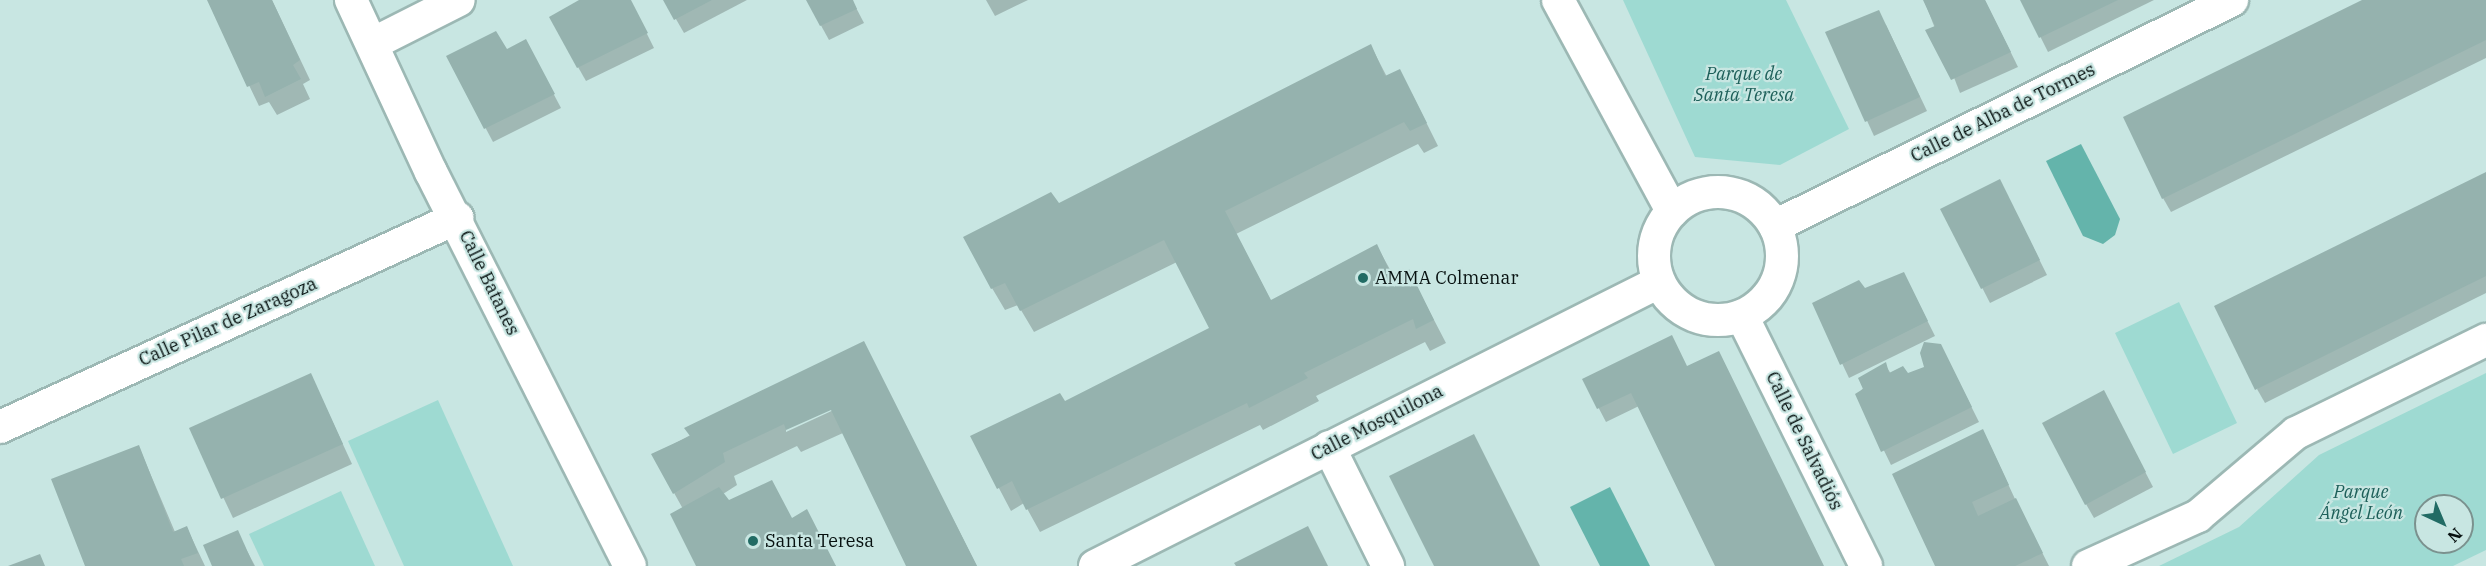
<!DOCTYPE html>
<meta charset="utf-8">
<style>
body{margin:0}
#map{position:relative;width:2486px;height:566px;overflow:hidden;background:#c8e6e2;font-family:"IBM Plex Serif",serif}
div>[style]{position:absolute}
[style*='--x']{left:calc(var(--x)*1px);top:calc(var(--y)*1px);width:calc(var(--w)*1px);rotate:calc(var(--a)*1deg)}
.green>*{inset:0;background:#9edad2}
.water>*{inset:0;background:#64b4ab}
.shadow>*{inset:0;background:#0003}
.building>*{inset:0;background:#95b2ae}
.roads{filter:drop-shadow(2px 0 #9cb8b4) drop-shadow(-2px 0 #9cb8b4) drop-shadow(0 2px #9cb8b4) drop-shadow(0 -2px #9cb8b4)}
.minor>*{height:32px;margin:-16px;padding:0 16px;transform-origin:16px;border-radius:16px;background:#fff}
.minor>.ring{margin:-16px;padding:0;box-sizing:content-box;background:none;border:32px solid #fff;border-radius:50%}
.dots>*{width:16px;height:16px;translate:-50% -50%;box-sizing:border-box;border:3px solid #c8e6e2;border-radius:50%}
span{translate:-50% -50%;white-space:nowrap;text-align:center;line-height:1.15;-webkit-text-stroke:4.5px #c8e6e2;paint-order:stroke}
.park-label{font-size:18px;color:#1e605a;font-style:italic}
.street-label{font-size:18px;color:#071110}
.poi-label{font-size:18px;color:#071110}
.left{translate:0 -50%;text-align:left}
.north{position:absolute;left:2414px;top:494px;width:60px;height:60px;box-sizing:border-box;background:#c8e6e2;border:2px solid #7b918e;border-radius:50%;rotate:136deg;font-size:16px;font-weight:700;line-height:24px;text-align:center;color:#071110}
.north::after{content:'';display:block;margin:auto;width:21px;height:27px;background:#216b64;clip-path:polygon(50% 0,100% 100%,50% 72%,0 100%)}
</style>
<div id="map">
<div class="green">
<div style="clip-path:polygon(1623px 0,1786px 0,1849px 129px,1780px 165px,1695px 157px)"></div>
<div style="clip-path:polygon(2179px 302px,2237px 423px,2173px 454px,2115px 333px)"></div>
<div style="clip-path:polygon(evenodd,2486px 373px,2486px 550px,2453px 566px,2159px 566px,2239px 527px,2319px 455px,2486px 373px,2426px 506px,2462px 506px,2462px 542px,2426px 542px,2426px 506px)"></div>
<div style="clip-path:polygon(438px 400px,513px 566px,404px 566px,348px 441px)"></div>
<div style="clip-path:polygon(341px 491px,375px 566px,264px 566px,249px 534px)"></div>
</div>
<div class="water">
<div style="clip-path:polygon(2081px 144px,2120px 219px,2115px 235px,2103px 244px,2083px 236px,2046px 161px)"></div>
<div style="clip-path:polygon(1610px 487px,1650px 566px,1600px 566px,1570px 507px)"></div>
</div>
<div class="shadow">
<div style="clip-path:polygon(208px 0,272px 0,310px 80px,303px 84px,310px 99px,277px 115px,269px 102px,259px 106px)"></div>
<div style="clip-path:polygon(582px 0,630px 0,654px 48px,586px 81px,578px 67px)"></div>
<div style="clip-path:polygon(665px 0,747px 0,684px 33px)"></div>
<div style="clip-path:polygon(807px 0,852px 0,864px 23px,829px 40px)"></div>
<div style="clip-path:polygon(986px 0,1028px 0,995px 16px)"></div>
<div style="clip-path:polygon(1924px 0,1985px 0,2018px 67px,1960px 93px)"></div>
<div style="clip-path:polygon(2022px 0,2154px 0,2048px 52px)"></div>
<div style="clip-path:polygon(2365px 0,2486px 0,2486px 58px,2171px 212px,2163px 198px)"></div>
<div style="clip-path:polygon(1886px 25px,1927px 111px,1874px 136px,1827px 33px)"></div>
<div style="clip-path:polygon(1371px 46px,1387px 77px,1412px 94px,1438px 146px,1424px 153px,1418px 144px,1236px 234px,1271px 301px,1377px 246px,1393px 275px,1408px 270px,1446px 343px,1430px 351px,1425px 342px,1316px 396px,1319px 401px,1263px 430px,1260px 425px,1040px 532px,1024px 503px,1011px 511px,972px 437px,1065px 402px,1211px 328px,1177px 262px,1034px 332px,1018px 305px,1005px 310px,992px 288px,1059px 204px)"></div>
<div style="clip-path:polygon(507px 51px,533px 55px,561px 108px,493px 142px,448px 57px)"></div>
<div style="clip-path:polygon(2486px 174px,2486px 293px,2265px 403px,2257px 389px)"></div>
<div style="clip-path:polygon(2007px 195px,2047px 275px,1990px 303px,1942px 209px)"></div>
<div style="clip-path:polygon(1911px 288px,1935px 336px,1849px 378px,1814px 304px,1864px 290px)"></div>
<div style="clip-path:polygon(evenodd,863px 343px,977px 566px,908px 566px,843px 433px,801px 452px,797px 446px,734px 476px,737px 485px,723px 494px,729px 502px,792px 519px,836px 566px,698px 566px,683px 509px,653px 455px,863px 343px,837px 406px,838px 408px,786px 432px,786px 429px,837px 406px)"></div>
<div style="clip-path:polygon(1948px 360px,1979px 422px,1891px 465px,1857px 395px,1885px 364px,1891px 374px,1907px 375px)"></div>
<div style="clip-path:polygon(1688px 367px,1823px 566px,1717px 566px,1639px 406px,1606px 422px,1584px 380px)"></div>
<div style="clip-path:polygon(311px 375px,352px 464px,233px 518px,191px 429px)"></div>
<div style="clip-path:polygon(2111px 406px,2153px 487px,2094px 518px,2086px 504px)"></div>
<div style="clip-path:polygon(1990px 445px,2015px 499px,2049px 566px,1937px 566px)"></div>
<div style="clip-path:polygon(139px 447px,175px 532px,187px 528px,205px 566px,87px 566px)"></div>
<div style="clip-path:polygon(237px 532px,255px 566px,213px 566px)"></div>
</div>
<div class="building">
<div style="clip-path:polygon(207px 0,272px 0,300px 60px,293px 65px,301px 79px,265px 97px,259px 82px,247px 87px)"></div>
<div style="clip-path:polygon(579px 0,631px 0,648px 33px,577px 68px,549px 17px)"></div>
<div style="clip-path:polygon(663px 0,712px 0,674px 20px)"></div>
<div style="clip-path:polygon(806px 0,853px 0,857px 9px,820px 26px)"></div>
<div style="clip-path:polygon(1923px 0,1985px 0,2011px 52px,1951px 80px,1925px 30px,1935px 26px)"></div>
<div style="clip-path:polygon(2020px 0,2118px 0,2039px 38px)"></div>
<div style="clip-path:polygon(2362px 0,2486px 0,2486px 40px,2162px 199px,2123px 117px)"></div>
<div style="clip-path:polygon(1879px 10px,1920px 97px,1865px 122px,1825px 32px)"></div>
<div style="clip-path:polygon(496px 31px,507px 49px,526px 39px,555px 94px,484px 129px,446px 56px)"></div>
<div style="clip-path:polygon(1371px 44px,1385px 76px,1400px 69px,1427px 123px,1410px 131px,1404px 122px,1225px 211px,1271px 300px,1377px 244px,1391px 274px,1409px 269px,1434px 320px,1416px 329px,1413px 319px,1304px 373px,1308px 378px,1249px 408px,1247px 403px,1026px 510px,1012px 481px,997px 489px,970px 436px,1060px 393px,1065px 401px,1209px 328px,1164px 240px,1020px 311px,1005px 283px,991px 289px,963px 237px,1051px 192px,1059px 203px)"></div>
<div style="clip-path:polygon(2486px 172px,2486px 276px,2255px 390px,2214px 306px)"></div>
<div style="clip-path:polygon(2000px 179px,2040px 260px,1981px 289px,1940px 209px)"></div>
<div style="clip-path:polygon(1904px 272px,1928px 321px,1840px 365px,1812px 303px,1859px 280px,1865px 288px)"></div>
<div style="clip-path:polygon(1672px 335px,1687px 366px,1719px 351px,1824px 566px,1715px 566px,1631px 393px,1597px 409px,1582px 379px)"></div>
<div style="clip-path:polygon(864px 341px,977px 566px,906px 566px,831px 410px,786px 430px,784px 424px,723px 453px,725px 462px,673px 494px,651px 454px,690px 436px,684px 428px)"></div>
<div style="clip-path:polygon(1924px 342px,1941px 344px,1972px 407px,1881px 452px,1855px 394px,1863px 389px,1858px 378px,1886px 362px,1889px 373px,1903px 366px,1908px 373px,1924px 367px,1920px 353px)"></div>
<div style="clip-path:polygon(311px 373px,343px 444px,221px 499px,189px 428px)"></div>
<div style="clip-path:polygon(2104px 390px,2146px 472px,2085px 505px,2042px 423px)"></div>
<div style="clip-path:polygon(1983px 429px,2009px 485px,1972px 502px,1978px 516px,2016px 498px,2043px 553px,2015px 566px,1935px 566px,1892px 474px)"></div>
<div style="clip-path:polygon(1474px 434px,1540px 566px,1434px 566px,1389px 476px)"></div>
<div style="clip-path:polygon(139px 445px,173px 532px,187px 526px,198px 553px,181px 559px,184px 566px,85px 566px,51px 479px)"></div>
<div style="clip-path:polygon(772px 480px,792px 518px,807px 509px,836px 566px,696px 566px,670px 514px,719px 487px,729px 500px)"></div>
<div style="clip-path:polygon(1308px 526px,1328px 566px,1236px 566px,1234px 563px)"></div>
<div style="clip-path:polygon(238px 530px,254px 566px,212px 566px,203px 545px)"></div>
<div style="clip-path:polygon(40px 554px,45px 566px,8px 566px)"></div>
</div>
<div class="roads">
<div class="minor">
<div style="--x:351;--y:0;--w:190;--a:65.1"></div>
<div style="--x:431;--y:172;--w:441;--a:63.2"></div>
<div style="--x:1558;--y:0;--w:240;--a:61.6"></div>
<div style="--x:372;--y:44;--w:97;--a:-26.8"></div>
<div class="ring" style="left:1654px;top:192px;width:96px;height:96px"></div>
<div style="--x:1775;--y:226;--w:510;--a:-26.31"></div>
<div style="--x:1742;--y:316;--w:279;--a:63.6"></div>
<div style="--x:0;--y:427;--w:503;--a:-24.58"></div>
<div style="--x:1329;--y:447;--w:133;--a:63.6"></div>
<div style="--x:1095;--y:566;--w:631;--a:-26.73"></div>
<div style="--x:2088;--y:566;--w:121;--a:-24.4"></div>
<div style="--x:2198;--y:516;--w:128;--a:-40.3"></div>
<div style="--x:2296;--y:433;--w:212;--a:-26.1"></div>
</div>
</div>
<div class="dots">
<div style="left:1363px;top:278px;background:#216b64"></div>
<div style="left:753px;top:541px;background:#216b64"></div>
</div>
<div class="park-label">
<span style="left:1744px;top:85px">Parque de<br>Santa Teresa</span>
<span style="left:2361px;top:503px">Parque<br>Ángel León</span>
</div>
<div class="street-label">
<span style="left:2003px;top:113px;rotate:-26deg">Calle de Alba de Tormes</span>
<span style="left:489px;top:283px;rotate:64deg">Calle Batanes</span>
<span style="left:228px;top:322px;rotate:-24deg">Calle Pilar de Zaragoza</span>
<span style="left:1377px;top:423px;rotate:-27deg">Calle Mosquilona</span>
<span style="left:1804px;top:441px;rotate:64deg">Calle de Salvadiós</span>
</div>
<div class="poi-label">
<span class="left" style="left:1375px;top:278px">AMMA Colmenar</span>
<span class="left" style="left:765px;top:541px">Santa Teresa</span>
</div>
<div class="north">N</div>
</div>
